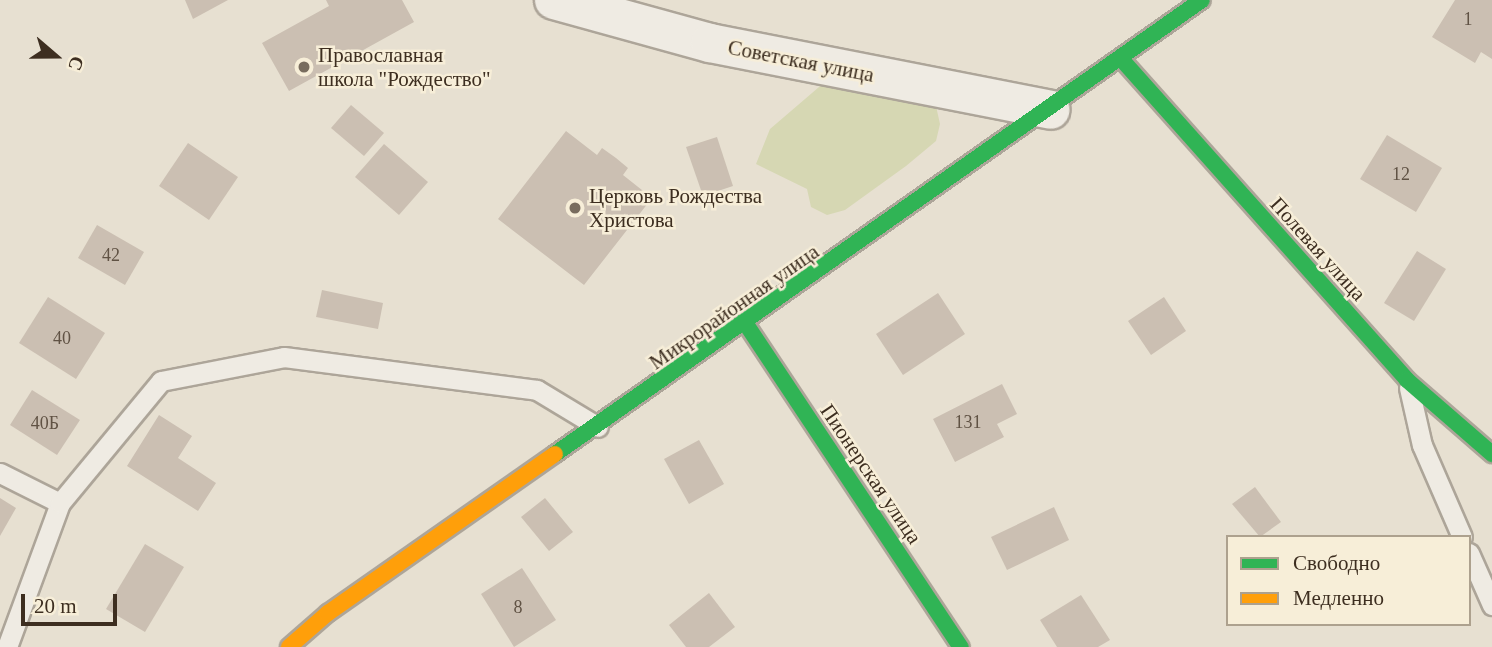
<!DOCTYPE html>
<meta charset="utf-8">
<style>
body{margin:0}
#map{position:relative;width:1492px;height:647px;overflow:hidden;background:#e7e0d1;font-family:Georgia,serif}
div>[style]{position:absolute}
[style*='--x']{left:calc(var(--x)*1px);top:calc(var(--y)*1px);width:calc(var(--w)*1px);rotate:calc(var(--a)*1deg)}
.green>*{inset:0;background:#d6d7b3}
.building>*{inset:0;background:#cbbfb2}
.roads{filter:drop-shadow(2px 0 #ada599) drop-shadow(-2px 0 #ada599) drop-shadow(0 2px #ada599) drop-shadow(0 -2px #ada599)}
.lane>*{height:19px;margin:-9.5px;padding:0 9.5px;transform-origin:9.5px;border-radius:9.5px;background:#efebe3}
.street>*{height:38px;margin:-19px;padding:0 19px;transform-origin:19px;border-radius:19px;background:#efebe3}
.fast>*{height:16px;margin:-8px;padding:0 8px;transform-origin:8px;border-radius:8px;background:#30b455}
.slow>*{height:16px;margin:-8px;padding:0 8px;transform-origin:8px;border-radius:8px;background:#ff9f0a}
.dots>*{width:19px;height:19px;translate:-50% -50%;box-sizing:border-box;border:4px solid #f7eed8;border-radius:50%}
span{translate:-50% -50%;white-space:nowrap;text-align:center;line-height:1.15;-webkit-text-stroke:5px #f7eed8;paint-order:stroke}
.number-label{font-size:18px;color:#605244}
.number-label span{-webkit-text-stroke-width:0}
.poi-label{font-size:21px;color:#3d2e20}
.left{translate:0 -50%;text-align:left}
.street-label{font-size:21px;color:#3d2e20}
.legend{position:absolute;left:1226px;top:535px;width:245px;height:91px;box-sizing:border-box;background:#f7eed8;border:2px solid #ada18e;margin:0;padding:9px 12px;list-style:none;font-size:21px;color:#3d2e20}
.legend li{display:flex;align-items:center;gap:14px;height:35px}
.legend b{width:35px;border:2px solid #ada18e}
.north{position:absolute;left:21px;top:21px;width:70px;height:70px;-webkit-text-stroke:5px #f7eed8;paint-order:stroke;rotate:110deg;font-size:19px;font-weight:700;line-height:28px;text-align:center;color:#3d2e20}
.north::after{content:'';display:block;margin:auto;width:24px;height:32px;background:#3d2e20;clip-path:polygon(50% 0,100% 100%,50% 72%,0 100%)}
.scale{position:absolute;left:21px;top:594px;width:96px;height:32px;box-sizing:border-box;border:4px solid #3d2e20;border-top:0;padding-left:9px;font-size:21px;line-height:24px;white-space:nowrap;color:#3d2e20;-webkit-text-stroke:5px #f7eed8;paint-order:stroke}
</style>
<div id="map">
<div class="green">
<div style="clip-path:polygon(826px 81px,936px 106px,940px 124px,936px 141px,906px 166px,845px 210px,827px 215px,811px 207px,807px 189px,756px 164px,770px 129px)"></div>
</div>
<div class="building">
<div style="clip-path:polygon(185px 0,228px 0,193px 19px)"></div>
<div style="clip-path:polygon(326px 0,402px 0,414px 22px,289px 91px,262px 43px,329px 6px)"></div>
<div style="clip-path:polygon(1455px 0,1492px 0,1492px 59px,1481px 52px,1475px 63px,1432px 37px)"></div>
<div style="clip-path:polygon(351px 105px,384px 133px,364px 156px,331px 128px)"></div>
<div style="clip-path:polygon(566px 131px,597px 155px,602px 148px,616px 158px,628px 168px,623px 175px,652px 198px,584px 285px,498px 219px)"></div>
<div style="clip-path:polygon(1387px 135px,1442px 168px,1416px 212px,1360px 179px)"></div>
<div style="clip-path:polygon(717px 137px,733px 186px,703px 196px,686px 147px)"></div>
<div style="clip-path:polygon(188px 143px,238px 177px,209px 220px,159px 186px)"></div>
<div style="clip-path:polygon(384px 144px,428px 182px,399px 215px,355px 177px)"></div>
<div style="clip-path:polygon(97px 225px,144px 252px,125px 285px,78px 258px)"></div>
<div style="clip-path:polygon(1417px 251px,1446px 269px,1414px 321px,1384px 303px)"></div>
<div style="clip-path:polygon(322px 290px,383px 303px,378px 329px,316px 317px)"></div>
<div style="clip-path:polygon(938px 293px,965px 334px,903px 375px,876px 334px)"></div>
<div style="clip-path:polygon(48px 297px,105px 333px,76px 379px,19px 343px)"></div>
<div style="clip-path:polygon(1164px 297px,1186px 331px,1151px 355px,1128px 321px)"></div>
<div style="clip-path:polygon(1002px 384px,1017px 414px,997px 424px,1004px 437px,955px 462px,933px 419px)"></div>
<div style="clip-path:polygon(32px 390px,80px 420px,57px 455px,10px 425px)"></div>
<div style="clip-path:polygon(159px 415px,192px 436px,178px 458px,216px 483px,198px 511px,127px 466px)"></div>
<div style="clip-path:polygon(699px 440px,724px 484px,689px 504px,664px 459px)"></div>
<div style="clip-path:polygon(1255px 487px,1281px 522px,1260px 537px,1232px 504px)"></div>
<div style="clip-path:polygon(0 498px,16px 508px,0 536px)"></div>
<div style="clip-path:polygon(545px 498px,573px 532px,549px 551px,521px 517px)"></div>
<div style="clip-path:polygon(1054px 507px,1069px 540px,1007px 570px,991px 537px)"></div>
<div style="clip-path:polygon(145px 544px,184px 567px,145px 632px,106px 609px)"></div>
<div style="clip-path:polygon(522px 568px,556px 620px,514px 647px,481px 594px)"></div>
<div style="clip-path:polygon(709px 593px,735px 627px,709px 647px,686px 647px,669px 625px)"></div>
<div style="clip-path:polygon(1081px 595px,1110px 640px,1098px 647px,1057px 647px,1040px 620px)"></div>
</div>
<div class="roads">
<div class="lane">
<div style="--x:1409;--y:388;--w:58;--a:77.2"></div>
<div style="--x:1422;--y:445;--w:100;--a:66.5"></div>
<div style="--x:0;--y:473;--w:67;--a:26.6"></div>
<div style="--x:1469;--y:553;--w:57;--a:66.1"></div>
<div style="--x:7;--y:647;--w:153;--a:-69.8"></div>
<div style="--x:60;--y:503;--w:158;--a:-50.4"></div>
<div style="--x:161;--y:381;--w:125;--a:-11"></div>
<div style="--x:284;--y:357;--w:255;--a:7.4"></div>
<div style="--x:537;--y:390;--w:71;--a:31.2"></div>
</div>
<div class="street">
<div style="--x:554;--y:0;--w:162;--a:15.4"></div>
<div style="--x:710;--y:43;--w:347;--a:11.1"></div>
</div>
<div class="fast">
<div style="--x:1123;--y:61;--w:427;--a:48.3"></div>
<div style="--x:1407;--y:380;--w:113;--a:41"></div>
<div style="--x:746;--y:324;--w:388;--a:56.4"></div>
<div style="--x:555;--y:454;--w:790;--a:-35.06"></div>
</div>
<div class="slow">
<div style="--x:289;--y:647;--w:52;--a:-41.1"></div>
<div style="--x:328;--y:613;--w:277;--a:-35"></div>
</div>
</div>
<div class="dots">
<div style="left:304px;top:67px;background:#786c5e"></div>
<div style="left:575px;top:208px;background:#786c5e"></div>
</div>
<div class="number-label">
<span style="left:1468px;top:19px">1</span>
<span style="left:1401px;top:174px">12</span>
<span style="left:111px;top:255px">42</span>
<span style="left:62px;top:338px">40</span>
<span style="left:968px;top:422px">131</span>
<span style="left:45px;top:423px">40Б</span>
<span style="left:518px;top:607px">8</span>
</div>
<div class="poi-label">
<span class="left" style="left:318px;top:67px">Православная<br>школа "Рождество"</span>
<span class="left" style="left:589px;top:208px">Церковь Рождества<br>Христова</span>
</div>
<div class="street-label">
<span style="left:801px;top:61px;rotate:11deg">Советская улица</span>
<span style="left:1318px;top:249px;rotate:48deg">Полевая улица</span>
<span style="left:734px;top:307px;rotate:-35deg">Микрорайонная улица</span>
<span style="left:871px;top:474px;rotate:56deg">Пионерская улица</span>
</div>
<ul class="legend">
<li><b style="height:9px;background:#30b455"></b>Свободно</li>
<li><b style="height:9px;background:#ff9f0a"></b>Медленно</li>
</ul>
<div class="north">С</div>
<div class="scale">20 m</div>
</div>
